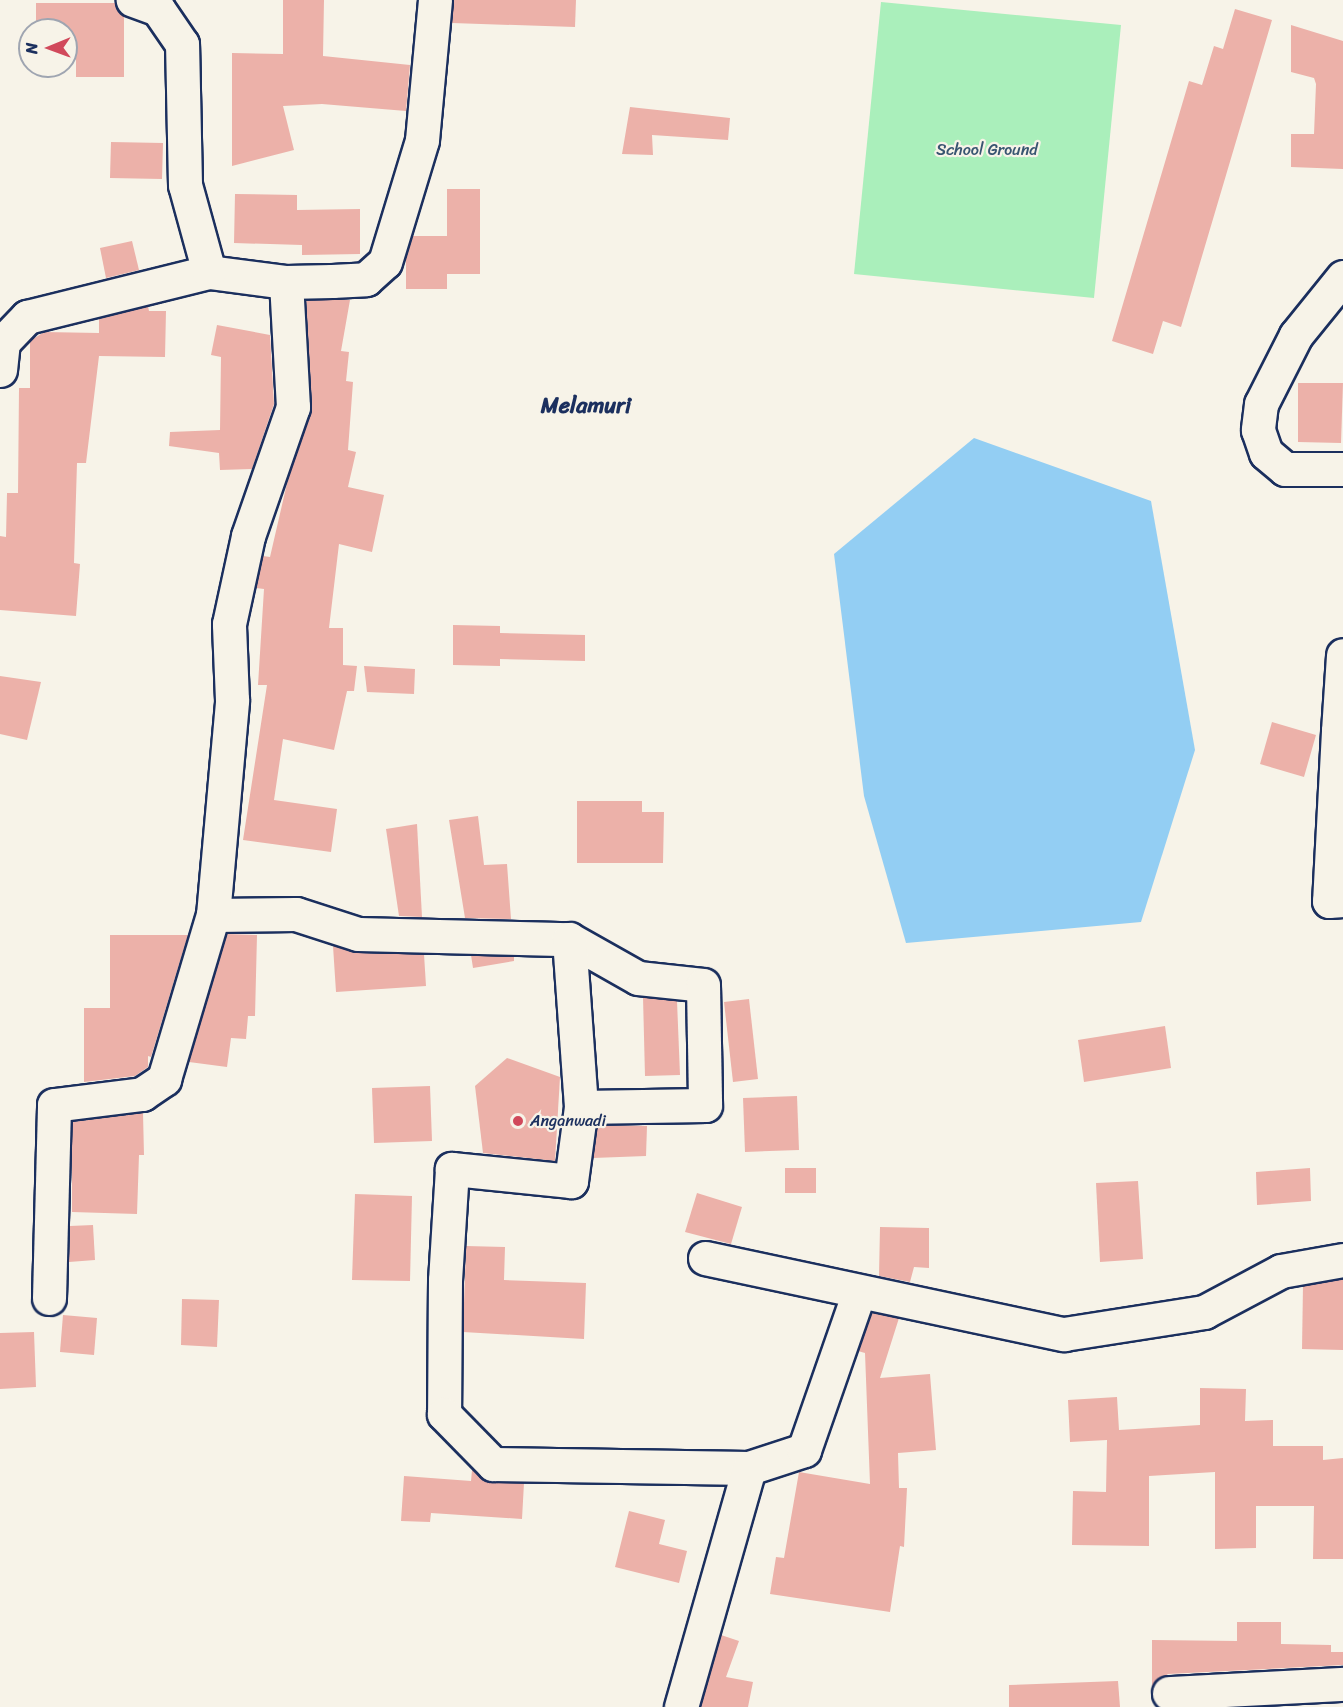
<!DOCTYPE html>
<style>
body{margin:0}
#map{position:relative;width:1343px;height:1707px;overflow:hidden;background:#f7f3e8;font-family:Sriracha,sans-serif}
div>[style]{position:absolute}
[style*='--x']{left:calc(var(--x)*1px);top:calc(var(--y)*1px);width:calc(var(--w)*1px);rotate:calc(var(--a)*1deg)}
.green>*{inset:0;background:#aaefbb}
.water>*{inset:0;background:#93cef3}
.building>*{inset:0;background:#ecb1a9}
.roads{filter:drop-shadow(2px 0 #1b2f5e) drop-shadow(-2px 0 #1b2f5e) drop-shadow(0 2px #1b2f5e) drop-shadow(0 -2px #1b2f5e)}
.minor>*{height:33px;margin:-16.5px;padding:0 16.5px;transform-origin:16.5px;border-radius:16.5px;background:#f7f3e8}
.dots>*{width:16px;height:16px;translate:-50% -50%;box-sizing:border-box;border:3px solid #f7f3e8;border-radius:50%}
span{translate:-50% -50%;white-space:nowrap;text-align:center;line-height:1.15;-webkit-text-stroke:4.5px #f7f3e8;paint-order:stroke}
.park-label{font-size:16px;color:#385571}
.poi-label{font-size:16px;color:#1b2f5e}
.left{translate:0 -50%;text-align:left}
.district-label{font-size:22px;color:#1b2f5e;font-weight:700}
.north{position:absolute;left:18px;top:18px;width:60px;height:60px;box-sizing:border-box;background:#f7f3e8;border:2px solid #9fa5b1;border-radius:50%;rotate:269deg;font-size:16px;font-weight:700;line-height:24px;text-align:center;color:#1b2f5e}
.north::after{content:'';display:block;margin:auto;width:21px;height:27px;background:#d1495b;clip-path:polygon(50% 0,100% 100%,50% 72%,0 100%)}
</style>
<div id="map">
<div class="green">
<div style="clip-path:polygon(881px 2px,1121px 25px,1094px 298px,854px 274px)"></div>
</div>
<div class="water">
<div style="clip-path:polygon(974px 438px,1151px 501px,1195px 750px,1141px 922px,906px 943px,864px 796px,834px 554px)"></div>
</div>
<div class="building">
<div style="clip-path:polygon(283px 0,324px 0,323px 56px,410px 65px,406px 111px,322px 104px,283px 106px,294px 150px,232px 166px,232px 53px,283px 54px)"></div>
<div style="clip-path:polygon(453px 0,576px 0,575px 27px,452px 23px)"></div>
<div style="clip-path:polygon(36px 3px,115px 3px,124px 16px,124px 77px,76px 77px,76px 59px,66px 58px,66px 30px,36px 30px)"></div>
<div style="clip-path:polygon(1235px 9px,1272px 20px,1181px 327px,1163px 321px,1153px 354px,1112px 341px,1189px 81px,1202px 85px,1214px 46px,1223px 49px)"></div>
<div style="clip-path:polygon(1291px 25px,1343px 41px,1343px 169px,1291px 167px,1291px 134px,1314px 134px,1316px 84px,1314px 78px,1291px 72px)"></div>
<div style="clip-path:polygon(630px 107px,730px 118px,728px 140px,652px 135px,653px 155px,622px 154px)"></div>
<div style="clip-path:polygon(111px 142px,163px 143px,162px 179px,110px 178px)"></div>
<div style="clip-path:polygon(447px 189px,480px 189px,480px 274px,447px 274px,447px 289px,406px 289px,406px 258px,413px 236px,447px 236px)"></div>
<div style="clip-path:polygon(235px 194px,297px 195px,297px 210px,360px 209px,360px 254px,302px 255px,302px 245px,234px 243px)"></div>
<div style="clip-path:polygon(132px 241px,139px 270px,106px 278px,100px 248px)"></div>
<div style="clip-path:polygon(306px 300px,350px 300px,341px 351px,349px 352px,346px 381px,353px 382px,348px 450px,356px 452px,348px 487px,384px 495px,372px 552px,339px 544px,329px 628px,343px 628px,343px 665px,357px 666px,354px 691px,347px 691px,334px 750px,283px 739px,274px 800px,337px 809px,331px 852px,243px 840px,267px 685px,258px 685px,264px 589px,256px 588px,263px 556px,270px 557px,288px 479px,312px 406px)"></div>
<div style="clip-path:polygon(148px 306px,149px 311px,166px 311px,165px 357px,99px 356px,86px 463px,77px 463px,74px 563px,80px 564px,76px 616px,0 610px,0 536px,6px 537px,7px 493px,18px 493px,19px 388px,30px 388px,30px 341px,44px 332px,99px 333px,99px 319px)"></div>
<div style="clip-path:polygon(217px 325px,270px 335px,274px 404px,252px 469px,220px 470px,219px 453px,169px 446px,170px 432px,220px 430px,221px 357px,211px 355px)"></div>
<div style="clip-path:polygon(1298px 383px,1343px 383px,1341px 443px,1298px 442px)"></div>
<div style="clip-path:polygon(453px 625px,500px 626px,500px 633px,585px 635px,585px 661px,500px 659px,500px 666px,453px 665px)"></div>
<div style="clip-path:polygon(364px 666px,415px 669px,414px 694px,367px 692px)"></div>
<div style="clip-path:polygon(0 676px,41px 682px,27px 740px,0 734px)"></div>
<div style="clip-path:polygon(1272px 722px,1316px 735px,1304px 777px,1260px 764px)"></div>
<div style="clip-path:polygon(577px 801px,642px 801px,642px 812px,664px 812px,663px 863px,577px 863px)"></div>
<div style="clip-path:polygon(478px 816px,484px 865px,507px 864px,511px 919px,465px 918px,449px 820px)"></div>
<div style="clip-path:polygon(417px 824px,422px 917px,399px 916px,386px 829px)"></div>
<div style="clip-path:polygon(227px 934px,257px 935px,255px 1016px,248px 1016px,246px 1039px,231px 1038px,227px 1067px,189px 1062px)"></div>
<div style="clip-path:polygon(110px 935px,188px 935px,151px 1057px,148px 1056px,148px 1067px,135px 1076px,84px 1082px,84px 1008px,110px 1008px)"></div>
<div style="clip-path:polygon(333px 946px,357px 953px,424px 954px,426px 986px,336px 992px)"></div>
<div style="clip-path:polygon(471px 955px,514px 956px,514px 961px,473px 968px)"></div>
<div style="clip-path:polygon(643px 997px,677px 1001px,680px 1075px,645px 1076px)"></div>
<div style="clip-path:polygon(749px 999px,758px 1079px,733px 1082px,724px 1002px)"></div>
<div style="clip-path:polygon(1165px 1026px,1171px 1068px,1084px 1082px,1078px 1040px)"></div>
<div style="clip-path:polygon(507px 1058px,560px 1077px,555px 1161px,483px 1153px,475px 1086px)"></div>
<div style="clip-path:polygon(430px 1086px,432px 1141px,374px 1143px,372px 1088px)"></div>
<div style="clip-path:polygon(797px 1096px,799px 1150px,745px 1152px,743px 1098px)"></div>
<div style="clip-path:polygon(143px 1113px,144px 1155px,139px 1155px,137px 1214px,72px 1212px,72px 1122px)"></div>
<div style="clip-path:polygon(597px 1125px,647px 1126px,646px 1156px,593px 1158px)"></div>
<div style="clip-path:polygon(785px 1168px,816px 1168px,816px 1193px,785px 1193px)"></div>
<div style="clip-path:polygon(1310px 1168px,1311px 1201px,1257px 1205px,1256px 1172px)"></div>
<div style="clip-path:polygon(1138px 1181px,1143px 1259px,1100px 1262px,1096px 1183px)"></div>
<div style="clip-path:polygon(697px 1193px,742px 1207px,731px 1244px,685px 1232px)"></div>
<div style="clip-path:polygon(355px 1194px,412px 1196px,410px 1281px,352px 1280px)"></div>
<div style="clip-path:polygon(93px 1225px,95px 1260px,69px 1262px,70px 1226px)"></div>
<div style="clip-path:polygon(880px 1227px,929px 1228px,929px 1268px,914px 1267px,910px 1282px,879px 1276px)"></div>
<div style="clip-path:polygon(466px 1246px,505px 1247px,504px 1280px,586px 1283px,584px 1339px,463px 1332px)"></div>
<div style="clip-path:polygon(1343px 1279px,1343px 1350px,1302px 1349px,1303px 1286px)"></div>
<div style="clip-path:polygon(182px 1299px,219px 1300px,217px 1347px,181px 1345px)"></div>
<div style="clip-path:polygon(872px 1312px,899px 1318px,880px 1378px,930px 1374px,936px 1450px,898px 1453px,899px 1488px,907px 1488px,904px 1547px,900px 1546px,890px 1612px,770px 1594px,776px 1557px,784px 1558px,799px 1472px,870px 1484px,865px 1353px,858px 1351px)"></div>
<div style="clip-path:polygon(63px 1315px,97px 1318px,94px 1355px,60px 1352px)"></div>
<div style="clip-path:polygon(34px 1332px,36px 1387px,0 1389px,0 1333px)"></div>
<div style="clip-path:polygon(1200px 1388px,1246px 1389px,1245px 1421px,1273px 1420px,1273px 1446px,1323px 1446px,1323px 1460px,1343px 1458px,1343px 1559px,1313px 1559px,1314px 1506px,1256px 1506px,1256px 1548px,1215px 1549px,1215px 1472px,1149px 1476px,1149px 1546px,1072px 1545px,1073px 1491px,1106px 1492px,1107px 1440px,1070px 1442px,1068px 1400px,1117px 1397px,1119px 1430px,1200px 1425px)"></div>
<div style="clip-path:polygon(472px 1470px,492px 1483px,524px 1483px,522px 1519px,431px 1513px,430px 1522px,401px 1521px,404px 1476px,471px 1481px)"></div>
<div style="clip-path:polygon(629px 1511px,665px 1520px,659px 1544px,687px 1551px,679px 1583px,615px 1567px)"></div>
<div style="clip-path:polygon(1237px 1622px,1281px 1622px,1281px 1644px,1331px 1645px,1331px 1652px,1343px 1652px,1343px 1665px,1168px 1674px,1152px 1686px,1152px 1640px,1237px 1641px)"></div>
<div style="clip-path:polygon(721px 1635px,739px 1641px,726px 1677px,753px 1682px,748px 1707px,700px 1707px)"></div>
<div style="clip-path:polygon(1118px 1681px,1120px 1707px,1009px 1707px,1009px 1685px)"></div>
</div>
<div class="roads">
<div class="minor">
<div style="--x:209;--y:272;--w:78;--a:7.4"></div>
<div style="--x:286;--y:282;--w:46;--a:-1.2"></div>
<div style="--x:332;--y:281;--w:34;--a:-3"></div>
<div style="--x:366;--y:279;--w:25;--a:-42"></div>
<div style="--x:385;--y:262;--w:127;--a:-73.1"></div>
<div style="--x:422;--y:140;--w:141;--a:-84.7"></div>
<div style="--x:1343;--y:277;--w:75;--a:129"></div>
<div style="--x:1296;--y:335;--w:77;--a:116.9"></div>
<div style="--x:1261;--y:404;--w:26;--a:97"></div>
<div style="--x:1258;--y:430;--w:24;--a:71"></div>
<div style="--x:1266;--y:453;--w:25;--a:40"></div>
<div style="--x:1285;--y:469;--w:58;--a:0"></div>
<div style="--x:0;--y:370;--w:28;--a:-84"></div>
<div style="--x:3;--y:342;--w:35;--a:-46"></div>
<div style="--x:27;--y:317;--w:187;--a:-13.9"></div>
<div style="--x:209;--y:272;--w:90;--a:-105.4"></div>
<div style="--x:185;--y:185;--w:141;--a:-91.2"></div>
<div style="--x:182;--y:44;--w:42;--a:-124.4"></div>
<div style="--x:158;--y:9;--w:27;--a:-160"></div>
<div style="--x:1338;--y:731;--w:76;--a:-86.2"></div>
<div style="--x:1343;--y:731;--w:5;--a:180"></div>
<div style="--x:1338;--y:731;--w:170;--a:93"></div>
<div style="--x:1329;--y:901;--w:14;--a:-4"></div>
<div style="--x:213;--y:915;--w:83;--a:-0.7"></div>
<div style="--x:296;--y:914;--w:65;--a:17.9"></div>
<div style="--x:358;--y:934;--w:211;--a:1.4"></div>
<div style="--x:569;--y:939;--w:79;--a:29.5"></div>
<div style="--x:638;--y:978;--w:65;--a:6.1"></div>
<div style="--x:703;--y:985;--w:120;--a:89"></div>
<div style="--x:705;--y:1105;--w:124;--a:179.1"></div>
<div style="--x:581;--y:1107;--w:75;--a:97.7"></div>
<div style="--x:571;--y:1181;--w:120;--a:-174.2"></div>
<div style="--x:452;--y:1169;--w:111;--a:93.6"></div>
<div style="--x:445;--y:1280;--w:134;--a:90.4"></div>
<div style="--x:444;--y:1414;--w:70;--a:45.6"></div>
<div style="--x:493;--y:1464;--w:256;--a:0.9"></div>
<div style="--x:749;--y:1468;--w:58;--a:-18.1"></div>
<div style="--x:804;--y:1450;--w:167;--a:-70.8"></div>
<div style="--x:569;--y:939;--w:168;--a:85.9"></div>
<div style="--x:705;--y:1258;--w:367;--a:12"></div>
<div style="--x:1064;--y:1334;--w:142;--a:-8.9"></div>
<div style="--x:1204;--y:1312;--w:87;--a:-28"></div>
<div style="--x:1281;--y:1271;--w:63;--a:-10.1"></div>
<div style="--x:49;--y:1298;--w:193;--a:-88.5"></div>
<div style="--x:54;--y:1105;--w:89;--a:-7.1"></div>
<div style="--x:142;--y:1094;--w:27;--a:-34"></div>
<div style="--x:164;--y:1079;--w:171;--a:-73.4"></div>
<div style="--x:213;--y:915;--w:216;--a:-84.9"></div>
<div style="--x:232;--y:700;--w:76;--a:-92.3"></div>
<div style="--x:229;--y:624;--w:90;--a:-77.8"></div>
<div style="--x:248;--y:536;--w:137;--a:-70.8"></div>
<div style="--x:293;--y:407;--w:125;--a:-93.2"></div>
<div style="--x:1169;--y:1693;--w:174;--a:-3"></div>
<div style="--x:681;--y:1707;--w:248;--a:-74.1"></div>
</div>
</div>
<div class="dots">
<div style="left:518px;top:1121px;background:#d1495b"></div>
</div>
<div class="park-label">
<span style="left:987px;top:150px">School Ground</span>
</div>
<div class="poi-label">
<span class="left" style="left:530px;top:1121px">Anganwadi</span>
</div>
<div class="district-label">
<span style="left:586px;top:406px">Melamuri</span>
</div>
<div class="north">N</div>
</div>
